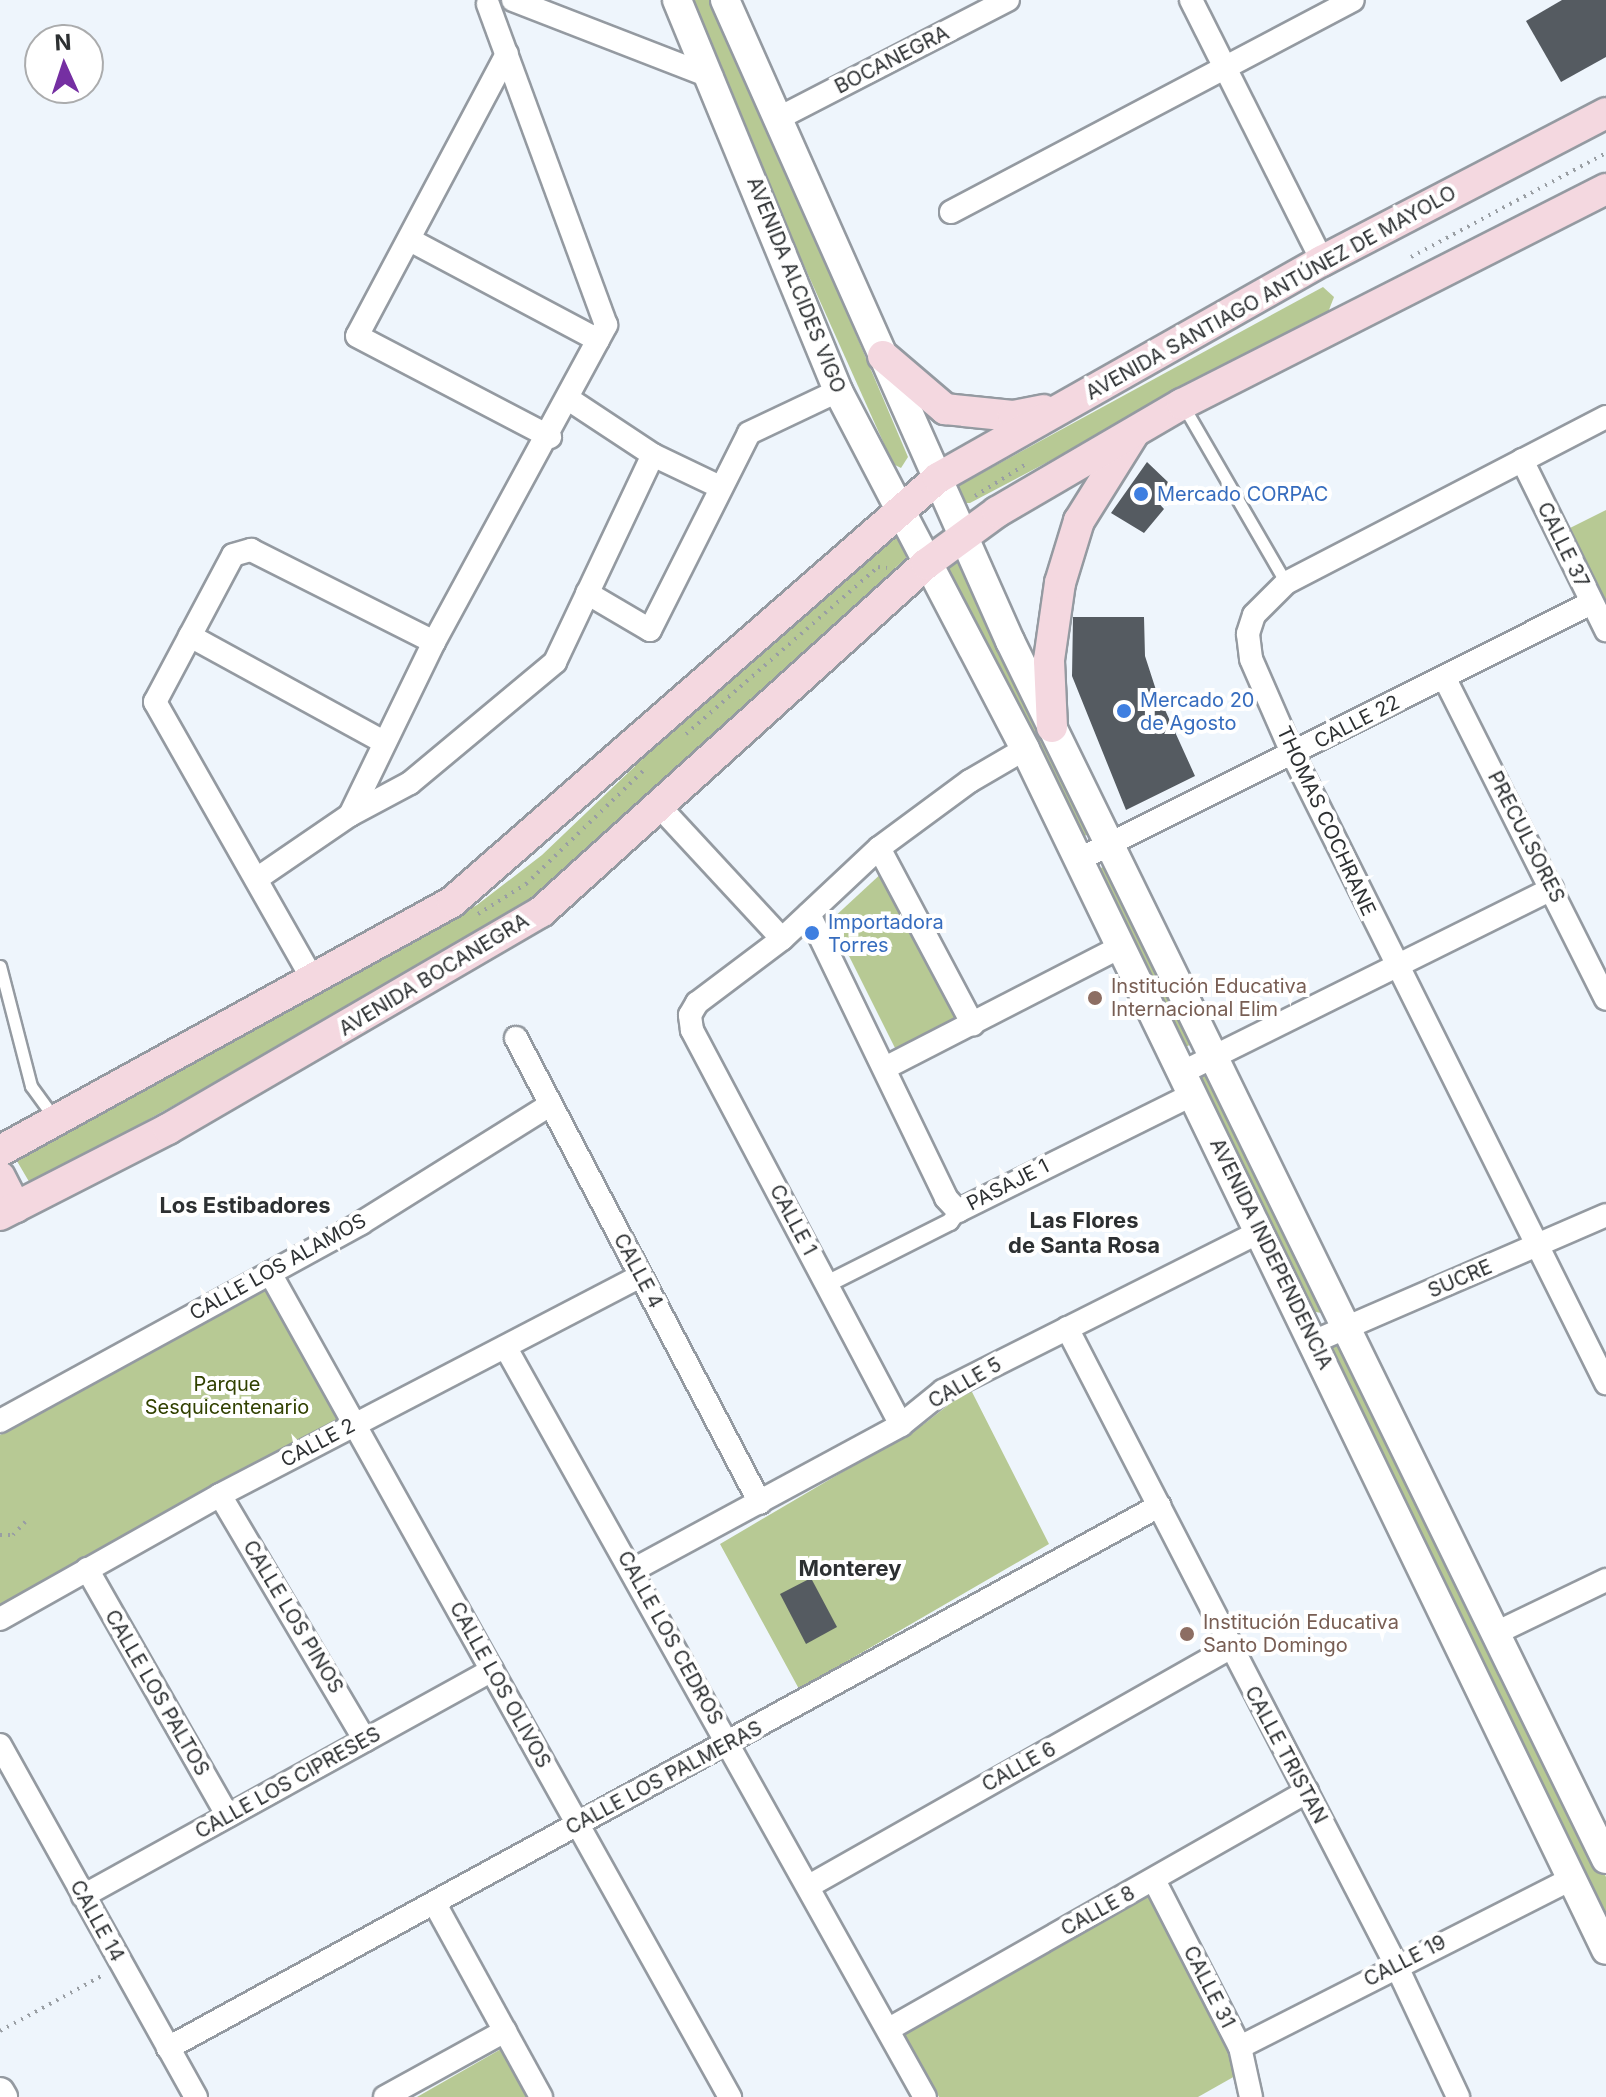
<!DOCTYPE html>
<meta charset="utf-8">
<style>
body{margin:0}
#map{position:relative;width:1606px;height:2097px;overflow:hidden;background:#eef5fc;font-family:Inter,sans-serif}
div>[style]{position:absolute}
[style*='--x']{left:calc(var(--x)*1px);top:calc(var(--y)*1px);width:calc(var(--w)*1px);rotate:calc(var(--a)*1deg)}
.green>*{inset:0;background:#b7c994}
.building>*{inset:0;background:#555b61}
.path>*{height:4px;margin-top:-2px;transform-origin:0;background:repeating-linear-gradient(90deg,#999ea3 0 2px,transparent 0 8px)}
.roads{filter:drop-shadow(2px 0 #949aa1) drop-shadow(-2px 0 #949aa1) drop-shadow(0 2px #949aa1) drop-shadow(0 -2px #949aa1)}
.service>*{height:11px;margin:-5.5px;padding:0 5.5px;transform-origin:5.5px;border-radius:5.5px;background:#fff}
.pedestrian>*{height:16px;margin:-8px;padding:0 8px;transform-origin:8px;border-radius:8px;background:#fff}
.minor>*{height:22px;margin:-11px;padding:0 11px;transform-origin:11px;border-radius:11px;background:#fff}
.tertiary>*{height:28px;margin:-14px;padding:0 14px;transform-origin:14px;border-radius:14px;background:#fff}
.secondary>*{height:30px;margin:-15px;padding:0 15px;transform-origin:15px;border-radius:15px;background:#f4d8e0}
.dots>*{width:22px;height:22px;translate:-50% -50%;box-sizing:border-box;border:4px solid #fff;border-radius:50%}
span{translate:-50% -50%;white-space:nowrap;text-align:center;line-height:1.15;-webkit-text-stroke:8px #fff;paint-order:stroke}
.street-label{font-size:20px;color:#2d3032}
.shop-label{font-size:20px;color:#366cbe}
.left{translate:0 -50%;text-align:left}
.education-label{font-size:20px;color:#785e54}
.park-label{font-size:20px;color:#314100}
.neighbourhood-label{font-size:22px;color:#2d3032;font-weight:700}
.north{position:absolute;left:24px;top:24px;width:80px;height:80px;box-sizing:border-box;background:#fff;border:2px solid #abacad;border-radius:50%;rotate:357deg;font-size:22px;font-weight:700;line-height:32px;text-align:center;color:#2d3032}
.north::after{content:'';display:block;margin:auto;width:28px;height:36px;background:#752fa2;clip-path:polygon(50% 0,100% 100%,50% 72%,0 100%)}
</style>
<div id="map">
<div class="green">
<div style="clip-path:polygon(685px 0,714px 0,908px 457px,901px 468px,893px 464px)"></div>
<div style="clip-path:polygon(1323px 287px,1334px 297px,1327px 315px,970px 503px,961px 503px,954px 488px)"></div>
<div style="clip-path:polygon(1606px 510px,1606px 601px,1568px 529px)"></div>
<div style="clip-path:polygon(897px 534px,907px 541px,906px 558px,535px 904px,31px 1185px,14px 1156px,477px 905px,542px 855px,675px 728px)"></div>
<div style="clip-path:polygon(955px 561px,964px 564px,1094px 827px,1087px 835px,1080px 837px,946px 572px)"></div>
<div style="clip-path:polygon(1106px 866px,1193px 1043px,1186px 1047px,1178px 1043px,1098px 869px)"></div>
<div style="clip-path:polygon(884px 871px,959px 1015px,897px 1052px,831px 920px)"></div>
<div style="clip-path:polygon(1208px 1069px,1325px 1308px,1321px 1313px,1306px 1310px,1197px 1074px)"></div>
<div style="clip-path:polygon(268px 1285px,342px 1419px,0 1607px,0 1435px)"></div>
<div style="clip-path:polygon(1336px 1336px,1606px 1877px,1606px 1925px,1328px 1351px)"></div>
<div style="clip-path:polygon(970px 1388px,1049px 1544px,799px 1689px,720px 1544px,924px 1424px)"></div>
<div style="clip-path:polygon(1155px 1892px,1244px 2071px,1198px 2097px,939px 2097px,904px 2033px)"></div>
<div style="clip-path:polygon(501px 2049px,527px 2097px,417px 2097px)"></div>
</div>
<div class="building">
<div style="clip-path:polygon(1562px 0,1606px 0,1606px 57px,1561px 82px,1526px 21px)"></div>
<div style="clip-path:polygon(1147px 462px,1170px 484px,1156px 500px,1164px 509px,1144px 533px,1111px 513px)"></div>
<div style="clip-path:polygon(1073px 617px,1144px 617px,1145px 656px,1156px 690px,1195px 776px,1126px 810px,1072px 676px)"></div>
<div style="clip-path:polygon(811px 1578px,837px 1627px,806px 1644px,780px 1594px)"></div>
</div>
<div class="path">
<div style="--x:1411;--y:257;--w:221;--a:-28.1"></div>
<div style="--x:975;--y:496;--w:60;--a:-32.1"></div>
<div style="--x:686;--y:734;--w:254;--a:-41"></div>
<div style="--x:878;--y:567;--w:9;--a:6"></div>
<div style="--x:478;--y:914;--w:57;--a:-32"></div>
<div style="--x:526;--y:884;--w:163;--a:-44"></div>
<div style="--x:0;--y:1535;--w:13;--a:0"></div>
<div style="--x:13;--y:1535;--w:19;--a:-47"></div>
<div style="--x:0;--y:2031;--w:117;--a:-28.5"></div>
</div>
<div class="roads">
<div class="service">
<div style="--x:1184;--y:407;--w:203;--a:59.9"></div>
<div style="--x:0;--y:966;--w:124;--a:75.5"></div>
<div style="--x:31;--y:1086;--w:39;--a:54"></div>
</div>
<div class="pedestrian">
<div style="--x:827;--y:1284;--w:138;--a:-26.8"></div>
<div style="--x:950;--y:1222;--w:14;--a:-54"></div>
</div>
<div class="minor">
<div style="--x:513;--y:0;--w:213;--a:21.2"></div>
<div style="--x:1191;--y:0;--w:292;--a:63.3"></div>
<div style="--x:507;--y:54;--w:319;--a:118"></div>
<div style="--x:357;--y:336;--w:218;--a:27.6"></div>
<div style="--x:777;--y:119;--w:260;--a:-27.3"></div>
<div style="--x:951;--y:212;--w:454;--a:-27.8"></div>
<div style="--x:410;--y:240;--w:213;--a:28"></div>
<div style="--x:570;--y:400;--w:100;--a:33.5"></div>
<div style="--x:653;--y:455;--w:74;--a:25.5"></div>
<div style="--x:1606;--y:417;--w:360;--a:152.6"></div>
<div style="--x:1286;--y:583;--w:45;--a:135"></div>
<div style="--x:1254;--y:615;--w:20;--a:108"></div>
<div style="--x:1248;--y:634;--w:25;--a:83"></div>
<div style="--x:1251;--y:659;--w:105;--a:66.4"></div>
<div style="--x:1293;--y:755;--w:702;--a:63.51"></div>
<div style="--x:1522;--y:460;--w:190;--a:63.7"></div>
<div style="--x:587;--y:593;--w:73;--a:30.4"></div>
<div style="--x:650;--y:630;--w:220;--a:-63.3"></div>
<div style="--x:749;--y:433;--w:98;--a:-25.3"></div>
<div style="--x:190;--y:636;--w:221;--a:28.7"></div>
<div style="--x:1444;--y:677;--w:360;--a:63.3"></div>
<div style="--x:659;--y:806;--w:181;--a:47.2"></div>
<div style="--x:350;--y:815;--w:68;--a:-28.1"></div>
<div style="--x:410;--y:783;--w:189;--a:-39.8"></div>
<div style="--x:555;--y:662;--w:229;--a:-64.7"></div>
<div style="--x:879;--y:848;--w:200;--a:62"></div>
<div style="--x:1078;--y:860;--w:574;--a:-26.61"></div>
<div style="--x:258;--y:878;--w:112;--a:-34.4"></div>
<div style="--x:350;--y:815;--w:192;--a:-64.1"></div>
<div style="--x:434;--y:642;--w:361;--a:-61.5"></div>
<div style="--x:606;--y:325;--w:342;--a:-110.2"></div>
<div style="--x:809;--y:914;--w:315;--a:64.2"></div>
<div style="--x:946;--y:1198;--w:18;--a:47"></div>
<div style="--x:958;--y:1211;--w:263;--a:-26.4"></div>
<div style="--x:313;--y:980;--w:320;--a:-119.6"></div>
<div style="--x:155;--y:702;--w:166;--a:-62"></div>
<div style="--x:233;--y:555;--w:19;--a:-16"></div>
<div style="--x:251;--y:550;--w:205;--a:26.7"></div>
<div style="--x:516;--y:1038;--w:525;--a:62.31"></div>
<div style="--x:885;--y:1068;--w:264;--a:-27.2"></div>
<div style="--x:1183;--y:1072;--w:412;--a:-26.4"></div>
<div style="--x:270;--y:1273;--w:944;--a:60.83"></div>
<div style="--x:1067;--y:1328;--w:717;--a:62.68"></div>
<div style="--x:1396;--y:1965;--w:146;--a:64.8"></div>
<div style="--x:1313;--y:1342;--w:319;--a:-23.4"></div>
<div style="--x:506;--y:1348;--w:858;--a:60.78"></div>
<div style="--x:0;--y:1421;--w:412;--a:-28.7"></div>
<div style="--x:361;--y:1223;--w:223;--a:-32"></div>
<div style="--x:901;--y:1425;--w:447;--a:-117.9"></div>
<div style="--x:692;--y:1030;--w:15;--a:-98"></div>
<div style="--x:690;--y:1015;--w:14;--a:-60"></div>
<div style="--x:697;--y:1003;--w:106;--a:-37"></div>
<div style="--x:782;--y:939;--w:133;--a:-43.2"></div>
<div style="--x:879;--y:848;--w:113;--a:-36.4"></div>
<div style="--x:970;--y:781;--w:64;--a:-30.2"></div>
<div style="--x:220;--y:1495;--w:285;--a:59.4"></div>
<div style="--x:87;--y:1569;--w:284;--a:60.3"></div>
<div style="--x:633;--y:1570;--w:305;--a:-28.4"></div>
<div style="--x:901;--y:1425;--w:54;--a:-39"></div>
<div style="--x:943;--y:1391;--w:356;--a:-26.7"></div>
<div style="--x:0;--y:1619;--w:253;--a:-29.4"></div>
<div style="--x:220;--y:1495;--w:474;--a:-27.5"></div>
<div style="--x:1498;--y:1632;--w:120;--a:-25.7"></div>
<div style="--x:0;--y:1745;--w:403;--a:60.9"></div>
<div style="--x:1154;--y:1880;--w:188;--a:62.8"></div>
<div style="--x:1240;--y:2047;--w:51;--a:77.6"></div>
<div style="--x:809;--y:1886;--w:484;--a:-29.5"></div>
<div style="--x:83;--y:1896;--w:467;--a:-28.9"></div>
<div style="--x:435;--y:1904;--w:220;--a:61.2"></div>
<div style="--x:889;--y:2029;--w:481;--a:-29.6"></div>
<div style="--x:1240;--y:2047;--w:371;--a:-26.9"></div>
<div style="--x:168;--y:2048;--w:1130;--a:-28.68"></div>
<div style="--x:385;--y:2097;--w:137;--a:-28.8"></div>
</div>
<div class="tertiary">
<div style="--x:677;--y:0;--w:423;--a:67.6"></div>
<div style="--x:838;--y:391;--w:404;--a:62.4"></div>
<div style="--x:1025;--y:749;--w:1334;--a:64.18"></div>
<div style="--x:725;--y:0;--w:702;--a:66.03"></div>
<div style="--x:1010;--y:641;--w:1356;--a:63.93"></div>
<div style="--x:0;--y:2092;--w:6;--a:59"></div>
</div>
<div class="secondary">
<div style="--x:883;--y:356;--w:82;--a:40.5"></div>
<div style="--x:945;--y:409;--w:68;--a:5.9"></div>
<div style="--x:1013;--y:416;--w:31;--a:-11"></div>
<div style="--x:1052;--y:727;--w:67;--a:-92.6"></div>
<div style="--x:1049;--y:660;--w:78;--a:-81.9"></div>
<div style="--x:1060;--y:583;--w:65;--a:-73"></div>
<div style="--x:1079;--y:521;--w:104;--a:-58"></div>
<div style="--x:0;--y:1151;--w:516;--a:-28.85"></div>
<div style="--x:452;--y:902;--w:645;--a:-41.1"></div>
<div style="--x:938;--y:478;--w:441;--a:-29.5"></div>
<div style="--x:1322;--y:261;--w:320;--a:-27.5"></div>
<div style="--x:0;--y:1177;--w:34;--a:63"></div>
<div style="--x:0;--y:1215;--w:189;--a:-27.1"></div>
<div style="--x:168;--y:1129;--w:432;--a:-30.2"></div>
<div style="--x:541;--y:912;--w:519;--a:-42.11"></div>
<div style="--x:926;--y:564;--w:88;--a:-36.2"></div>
<div style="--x:997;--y:512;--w:214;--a:-30.3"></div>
<div style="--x:1182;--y:404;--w:475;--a:-26.9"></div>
</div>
</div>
<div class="dots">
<div style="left:1141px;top:494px;background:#3f7fe0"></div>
<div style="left:1124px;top:711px;background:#3f7fe0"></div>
<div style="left:812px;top:933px;background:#3f7fe0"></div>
<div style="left:1095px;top:998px;background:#8d6e63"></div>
<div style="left:1187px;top:1634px;background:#8d6e63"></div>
</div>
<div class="street-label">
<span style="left:892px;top:60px;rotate:-27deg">BOCANEGRA</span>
<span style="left:796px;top:285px;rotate:68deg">AVENIDA ALCIDES VIGO</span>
<span style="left:1271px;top:293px;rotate:-29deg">AVENIDA SANTIAGO ANTÚNEZ DE MAYOLO</span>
<span style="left:1563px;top:545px;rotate:64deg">CALLE 37</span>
<span style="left:1357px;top:722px;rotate:-27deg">CALLE 22</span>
<span style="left:1326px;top:821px;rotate:65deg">THOMAS COCHRANE</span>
<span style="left:1526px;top:837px;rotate:63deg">PRECULSORES</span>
<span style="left:434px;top:975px;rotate:-31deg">AVENIDA BOCANEGRA</span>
<span style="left:1008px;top:1185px;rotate:-27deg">PASAJE 1</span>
<span style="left:793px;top:1220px;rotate:62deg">CALLE 1</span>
<span style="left:1271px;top:1254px;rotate:64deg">AVENIDA INDEPENDENCIA</span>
<span style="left:278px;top:1267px;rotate:-29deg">CALLE LOS ALAMOS</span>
<span style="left:638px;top:1271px;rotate:62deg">CALLE 4</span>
<span style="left:1460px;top:1279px;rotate:-23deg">SUCRE</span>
<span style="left:965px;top:1383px;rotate:-30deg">CALLE 5</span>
<span style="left:318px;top:1443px;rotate:-28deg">CALLE 2</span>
<span style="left:293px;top:1617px;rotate:59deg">CALLE LOS PINOS</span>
<span style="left:670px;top:1638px;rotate:61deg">CALLE LOS CEDROS</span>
<span style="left:500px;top:1685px;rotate:61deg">CALLE LOS OLIVOS</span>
<span style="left:157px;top:1693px;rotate:60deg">CALLE LOS PALTOS</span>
<span style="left:1286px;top:1755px;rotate:62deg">CALLE TRISTAN</span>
<span style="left:1019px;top:1767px;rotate:-29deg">CALLE 6</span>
<span style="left:664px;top:1778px;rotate:-28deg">CALLE LOS PALMERAS</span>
<span style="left:288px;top:1783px;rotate:-29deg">CALLE LOS CIPRESES</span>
<span style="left:1098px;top:1911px;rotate:-29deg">CALLE 8</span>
<span style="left:97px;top:1921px;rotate:61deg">CALLE 14</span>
<span style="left:1405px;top:1961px;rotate:-27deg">CALLE 19</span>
<span style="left:1209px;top:1987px;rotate:63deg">CALLE 31</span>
</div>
<div class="shop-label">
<span class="left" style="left:1157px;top:494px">Mercado CORPAC</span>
<span class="left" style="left:1140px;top:712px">Mercado 20<br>de Agosto</span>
<span class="left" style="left:828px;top:934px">Importadora<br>Torres</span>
</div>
<div class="education-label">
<span class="left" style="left:1111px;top:998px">Institución Educativa<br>Internacional Elim</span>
<span class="left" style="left:1203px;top:1634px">Institución Educativa<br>Santo Domingo</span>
</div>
<div class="park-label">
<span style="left:227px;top:1396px">Parque<br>Sesquicentenario</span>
</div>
<div class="neighbourhood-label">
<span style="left:245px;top:1206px">Los Estibadores</span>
<span style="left:1084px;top:1233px">Las Flores<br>de Santa Rosa</span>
<span style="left:850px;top:1569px">Monterey</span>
</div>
<div class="north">N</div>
</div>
